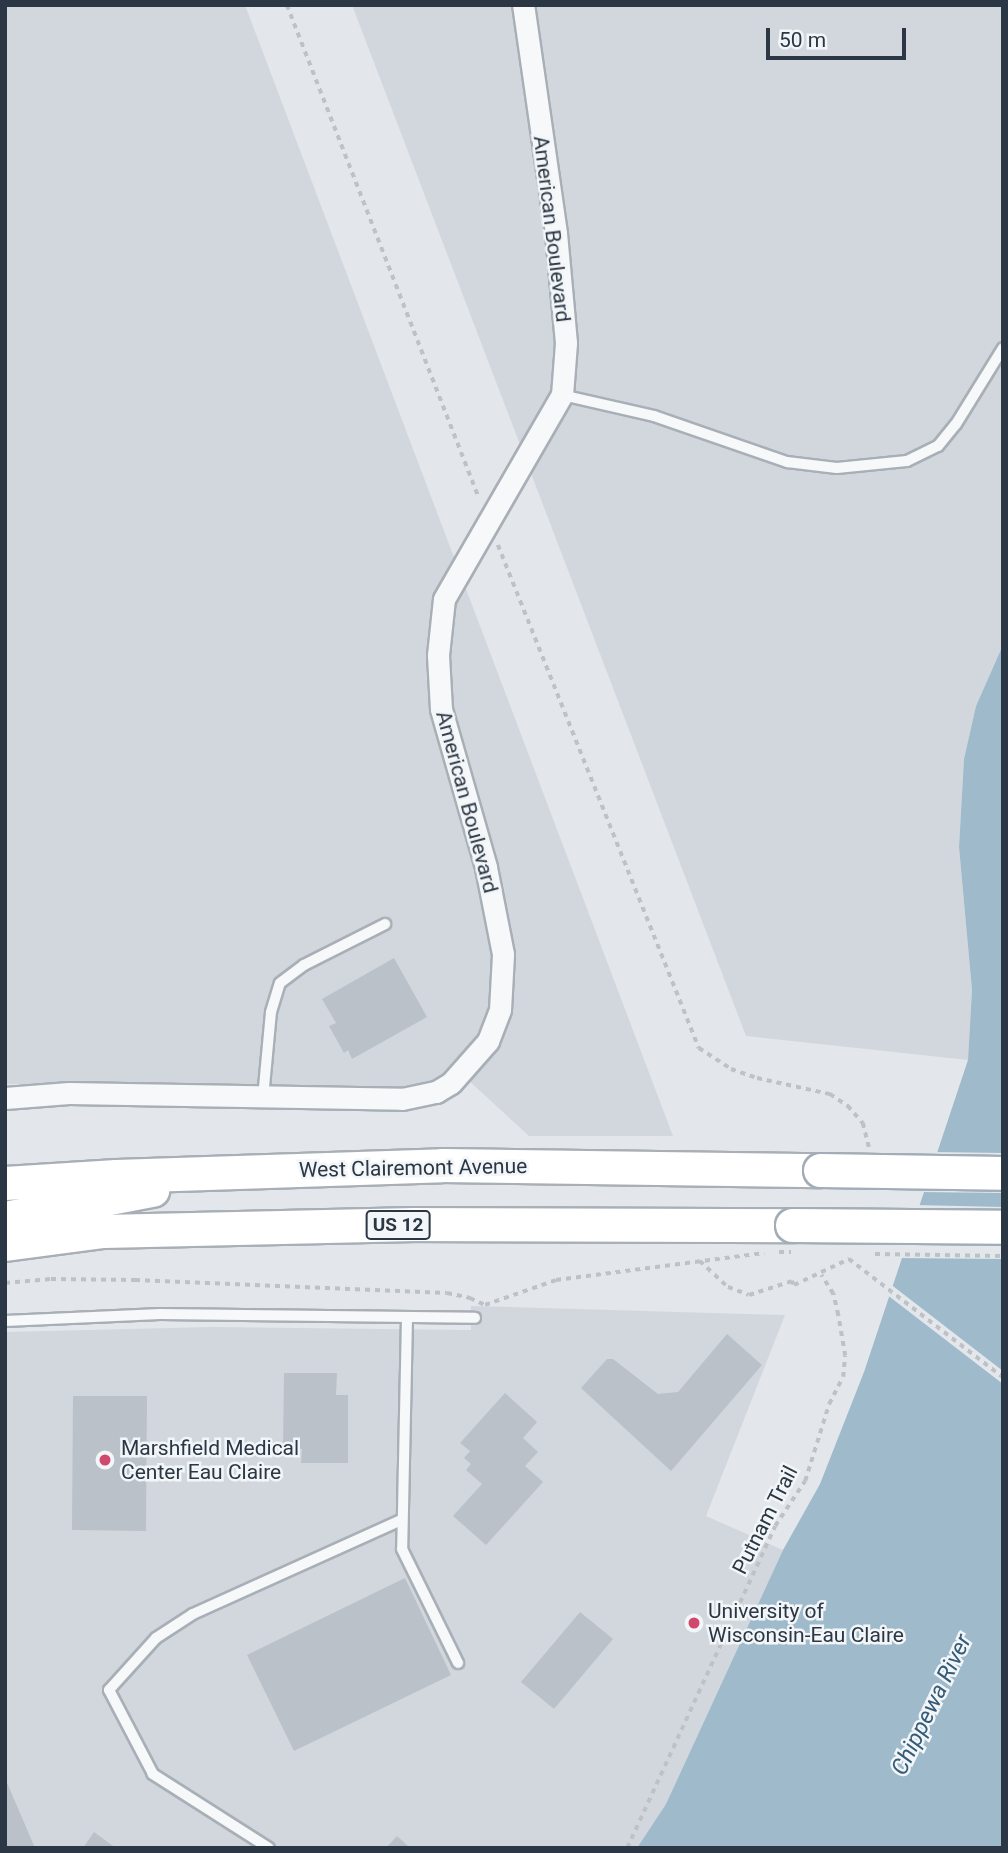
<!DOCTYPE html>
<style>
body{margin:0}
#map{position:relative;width:1008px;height:1853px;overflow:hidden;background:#e3e7eb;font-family:Roboto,sans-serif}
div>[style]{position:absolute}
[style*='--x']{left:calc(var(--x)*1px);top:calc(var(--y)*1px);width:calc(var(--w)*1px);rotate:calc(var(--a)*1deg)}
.built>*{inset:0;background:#d1d7dd}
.water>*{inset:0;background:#9ebacb}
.pier>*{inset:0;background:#e3e7eb}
.building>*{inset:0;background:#bac1c9}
.path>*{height:3.5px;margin-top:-1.75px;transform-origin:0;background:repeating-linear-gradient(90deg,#bdc2c6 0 5px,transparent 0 10px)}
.roads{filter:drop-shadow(2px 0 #a8afb6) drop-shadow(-2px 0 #a8afb6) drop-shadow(0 2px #a8afb6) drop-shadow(0 -2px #a8afb6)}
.lane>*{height:10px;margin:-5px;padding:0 5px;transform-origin:5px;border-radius:5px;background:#f6f8f9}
.street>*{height:21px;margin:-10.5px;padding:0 10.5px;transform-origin:10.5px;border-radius:10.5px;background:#f6f8f9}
.primary>*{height:33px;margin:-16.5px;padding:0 16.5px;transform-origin:16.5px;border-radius:16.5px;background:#fff}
.path-bridge>*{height:3.5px;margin-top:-1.75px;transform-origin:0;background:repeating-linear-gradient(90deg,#bdc2c6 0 5px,transparent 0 10px)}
.bridges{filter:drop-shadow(2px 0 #a2adb7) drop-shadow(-2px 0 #a2adb7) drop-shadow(0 2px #a2adb7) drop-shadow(0 -2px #a2adb7)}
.primary-bridge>*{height:33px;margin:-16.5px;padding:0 16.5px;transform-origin:16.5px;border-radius:16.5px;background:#fff}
.dots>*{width:19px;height:19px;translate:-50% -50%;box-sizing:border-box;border:4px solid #f3f6f8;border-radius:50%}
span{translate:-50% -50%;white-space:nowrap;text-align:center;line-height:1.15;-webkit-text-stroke:5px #f3f6f8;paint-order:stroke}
.shield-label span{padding:2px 5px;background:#f3f6f8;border:2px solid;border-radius:5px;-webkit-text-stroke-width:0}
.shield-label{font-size:19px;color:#2b3744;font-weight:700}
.street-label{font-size:21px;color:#2b3744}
.poi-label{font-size:21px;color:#2b3744}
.left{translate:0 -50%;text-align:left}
.water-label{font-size:23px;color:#345b78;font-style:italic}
.frame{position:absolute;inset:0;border:7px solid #2b3744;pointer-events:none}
.scale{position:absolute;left:766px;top:28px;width:140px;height:32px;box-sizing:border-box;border:4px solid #2b3744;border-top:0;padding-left:9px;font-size:21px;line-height:24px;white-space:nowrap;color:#2b3744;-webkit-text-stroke:5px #f3f6f8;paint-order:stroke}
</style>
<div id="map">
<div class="built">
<div style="clip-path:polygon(5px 5px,245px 5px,673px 1136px,529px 1136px,455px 1068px,421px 1085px,409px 1087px,5px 1084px)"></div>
<div style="clip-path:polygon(352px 5px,1003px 5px,1003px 645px,976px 706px,964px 759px,959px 847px,972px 990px,968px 1060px,746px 1036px)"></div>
<div style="clip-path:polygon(471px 1306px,785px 1315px,706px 1516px,783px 1550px,666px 1804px,637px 1848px,5px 1848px,5px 1332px,212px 1327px,471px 1330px)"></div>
</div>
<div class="water">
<div style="clip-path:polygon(1003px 645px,1003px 1848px,637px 1848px,666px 1804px,783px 1550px,820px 1484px,864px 1372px,968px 1060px,972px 990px,959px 847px,964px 759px,976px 706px)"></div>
</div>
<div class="pier">
<div style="clip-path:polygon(933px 1152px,1003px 1153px,1003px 1193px,920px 1192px)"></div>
<div style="clip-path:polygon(915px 1205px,1003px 1207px,1003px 1259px,898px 1258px)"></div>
<div style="clip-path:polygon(889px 1283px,1003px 1371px,1003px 1384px,886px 1294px)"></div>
</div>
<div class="building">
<div style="clip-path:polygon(394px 958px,427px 1017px,352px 1059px,348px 1050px,344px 1053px,329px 1026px,336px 1023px,322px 999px)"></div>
<div style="clip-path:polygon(727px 1334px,762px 1365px,671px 1471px,581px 1388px,607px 1359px,613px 1359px,658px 1394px,678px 1392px)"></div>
<div style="clip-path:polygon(284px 1373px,337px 1373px,336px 1395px,348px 1395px,348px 1463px,301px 1463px,302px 1449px,283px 1449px)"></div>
<div style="clip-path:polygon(505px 1393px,537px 1422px,523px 1438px,538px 1452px,525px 1466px,543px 1482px,486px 1545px,453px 1516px,482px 1484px,466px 1470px,471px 1464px,464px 1458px,470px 1451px,460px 1443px)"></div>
<div style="clip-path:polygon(73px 1396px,147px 1396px,146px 1531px,72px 1530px)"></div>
<div style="clip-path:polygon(405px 1578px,451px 1675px,294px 1751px,247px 1655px)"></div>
<div style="clip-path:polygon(580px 1612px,613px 1639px,554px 1709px,521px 1682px)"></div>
<div style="clip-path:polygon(5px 1778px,35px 1848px,5px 1848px)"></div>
<div style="clip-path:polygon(94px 1832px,116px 1848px,83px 1848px)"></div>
<div style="clip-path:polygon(397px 1836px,410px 1848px,386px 1848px)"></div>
</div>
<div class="path">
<div style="--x:287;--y:5;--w:529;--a:68.72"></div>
<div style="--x:498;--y:545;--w:542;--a:68.22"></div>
<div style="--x:699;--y:1048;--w:38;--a:33"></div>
<div style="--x:731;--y:1069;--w:28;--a:19"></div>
<div style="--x:757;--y:1078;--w:75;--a:12.4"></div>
<div style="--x:830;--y:1094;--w:22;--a:34"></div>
<div style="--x:848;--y:1106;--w:23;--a:49"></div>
<div style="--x:863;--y:1123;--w:25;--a:76"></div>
<div style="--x:849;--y:1259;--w:194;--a:37.5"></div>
<div style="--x:700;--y:1261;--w:38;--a:43"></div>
<div style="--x:728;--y:1287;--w:22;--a:21"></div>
<div style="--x:749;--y:1295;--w:45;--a:-18"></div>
<div style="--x:792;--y:1281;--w:4;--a:63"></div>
<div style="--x:794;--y:1285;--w:61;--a:-25.3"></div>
<div style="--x:5;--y:1283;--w:46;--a:-5"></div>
<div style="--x:51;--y:1279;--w:84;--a:0.7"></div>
<div style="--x:135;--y:1280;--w:312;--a:2.4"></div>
<div style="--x:447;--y:1293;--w:24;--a:12"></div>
<div style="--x:470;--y:1298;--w:17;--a:25"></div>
<div style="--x:485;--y:1305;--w:75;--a:-19.4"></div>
<div style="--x:556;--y:1280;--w:210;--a:-7.4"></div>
<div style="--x:627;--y:1848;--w:354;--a:-65.3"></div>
<div style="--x:775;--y:1526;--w:54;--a:-56.3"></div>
<div style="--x:805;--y:1481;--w:81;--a:-72.7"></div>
<div style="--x:829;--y:1404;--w:30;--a:-63"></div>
<div style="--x:843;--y:1377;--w:21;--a:-85"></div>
<div style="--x:845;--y:1356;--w:42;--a:-99.7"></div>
<div style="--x:838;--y:1315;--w:22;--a:-103"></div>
<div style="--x:833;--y:1294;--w:22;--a:-122"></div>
</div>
<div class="roads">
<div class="lane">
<div style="--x:562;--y:395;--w:94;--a:12.9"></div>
<div style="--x:654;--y:416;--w:141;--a:19.1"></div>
<div style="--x:787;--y:462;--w:50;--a:6.8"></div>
<div style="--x:837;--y:468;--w:70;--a:-5.7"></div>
<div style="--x:907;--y:461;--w:34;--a:-26"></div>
<div style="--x:938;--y:446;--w:28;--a:-51"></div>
<div style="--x:956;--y:424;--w:89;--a:-58.3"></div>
<div style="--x:263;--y:1098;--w:86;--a:-84.7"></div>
<div style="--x:271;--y:1012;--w:30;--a:-73"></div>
<div style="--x:280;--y:983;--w:30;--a:-37"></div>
<div style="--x:304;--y:965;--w:91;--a:-26.8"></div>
<div style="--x:407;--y:1318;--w:231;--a:91.2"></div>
<div style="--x:402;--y:1549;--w:127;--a:63.8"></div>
<div style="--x:5;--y:1321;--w:155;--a:-2.6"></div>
<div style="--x:160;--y:1314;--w:315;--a:0.7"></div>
<div style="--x:269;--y:1848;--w:138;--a:-147.5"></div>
<div style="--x:153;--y:1774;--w:95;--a:-117.6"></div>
<div style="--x:109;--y:1690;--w:70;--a:-47.9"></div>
<div style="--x:156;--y:1638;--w:44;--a:-33"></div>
<div style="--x:193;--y:1614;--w:228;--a:-24.3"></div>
</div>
<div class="street">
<div style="--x:5;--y:1098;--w:64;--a:-4.5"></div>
<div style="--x:69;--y:1093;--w:333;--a:1"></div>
<div style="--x:402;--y:1099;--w:35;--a:-12"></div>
<div style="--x:436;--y:1092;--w:17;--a:-31"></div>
<div style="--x:451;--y:1083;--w:56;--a:-48.6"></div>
<div style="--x:488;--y:1041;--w:33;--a:-69"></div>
<div style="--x:500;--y:1010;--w:56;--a:-86.9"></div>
<div style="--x:503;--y:954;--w:89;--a:-101.1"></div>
<div style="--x:486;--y:867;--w:164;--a:-105.9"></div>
<div style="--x:441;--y:709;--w:54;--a:-93.2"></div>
<div style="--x:438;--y:655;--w:56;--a:-83.9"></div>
<div style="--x:444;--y:599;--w:236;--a:-60"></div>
<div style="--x:562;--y:395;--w:52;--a:-85.6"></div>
<div style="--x:566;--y:343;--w:110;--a:-95.2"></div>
<div style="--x:556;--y:233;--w:230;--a:-98.2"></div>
</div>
<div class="primary">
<div style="--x:5;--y:1183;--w:111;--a:-3.6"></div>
<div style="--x:116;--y:1176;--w:326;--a:-1.9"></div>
<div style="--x:442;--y:1165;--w:378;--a:0.8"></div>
<div style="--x:5;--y:1218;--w:150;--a:-10.8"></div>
<div style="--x:5;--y:1244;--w:99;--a:-7.6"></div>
<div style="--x:103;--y:1231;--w:312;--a:-1.3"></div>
<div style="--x:415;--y:1224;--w:377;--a:0.2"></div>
</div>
</div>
<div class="path-bridge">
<div style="--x:779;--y:1252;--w:12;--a:0"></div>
<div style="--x:875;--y:1254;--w:128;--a:0.9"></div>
</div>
<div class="bridges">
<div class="primary-bridge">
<div style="--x:820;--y:1170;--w:183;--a:0.9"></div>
<div style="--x:792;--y:1225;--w:211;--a:0.5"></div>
</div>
</div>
<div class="dots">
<div style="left:105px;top:1460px;background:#d0486e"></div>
<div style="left:694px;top:1623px;background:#d0486e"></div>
</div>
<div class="shield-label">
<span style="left:398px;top:1225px">US 12</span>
</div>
<div class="street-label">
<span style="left:552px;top:229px;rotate:83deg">American Boulevard</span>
<span style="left:467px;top:802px;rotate:75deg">American Boulevard</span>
<span style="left:413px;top:1168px;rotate:-1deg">West Clairemont Avenue</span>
<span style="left:765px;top:1520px;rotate:-63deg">Putnam Trail</span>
</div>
<div class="poi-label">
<span class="left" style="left:121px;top:1460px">Marshfield Medical<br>Center Eau Claire</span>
<span class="left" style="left:708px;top:1623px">University of<br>Wisconsin-Eau Claire</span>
</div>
<div class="water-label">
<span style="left:932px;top:1705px;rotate:-64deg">Chippewa River</span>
</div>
<div class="frame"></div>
<div class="scale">50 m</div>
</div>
